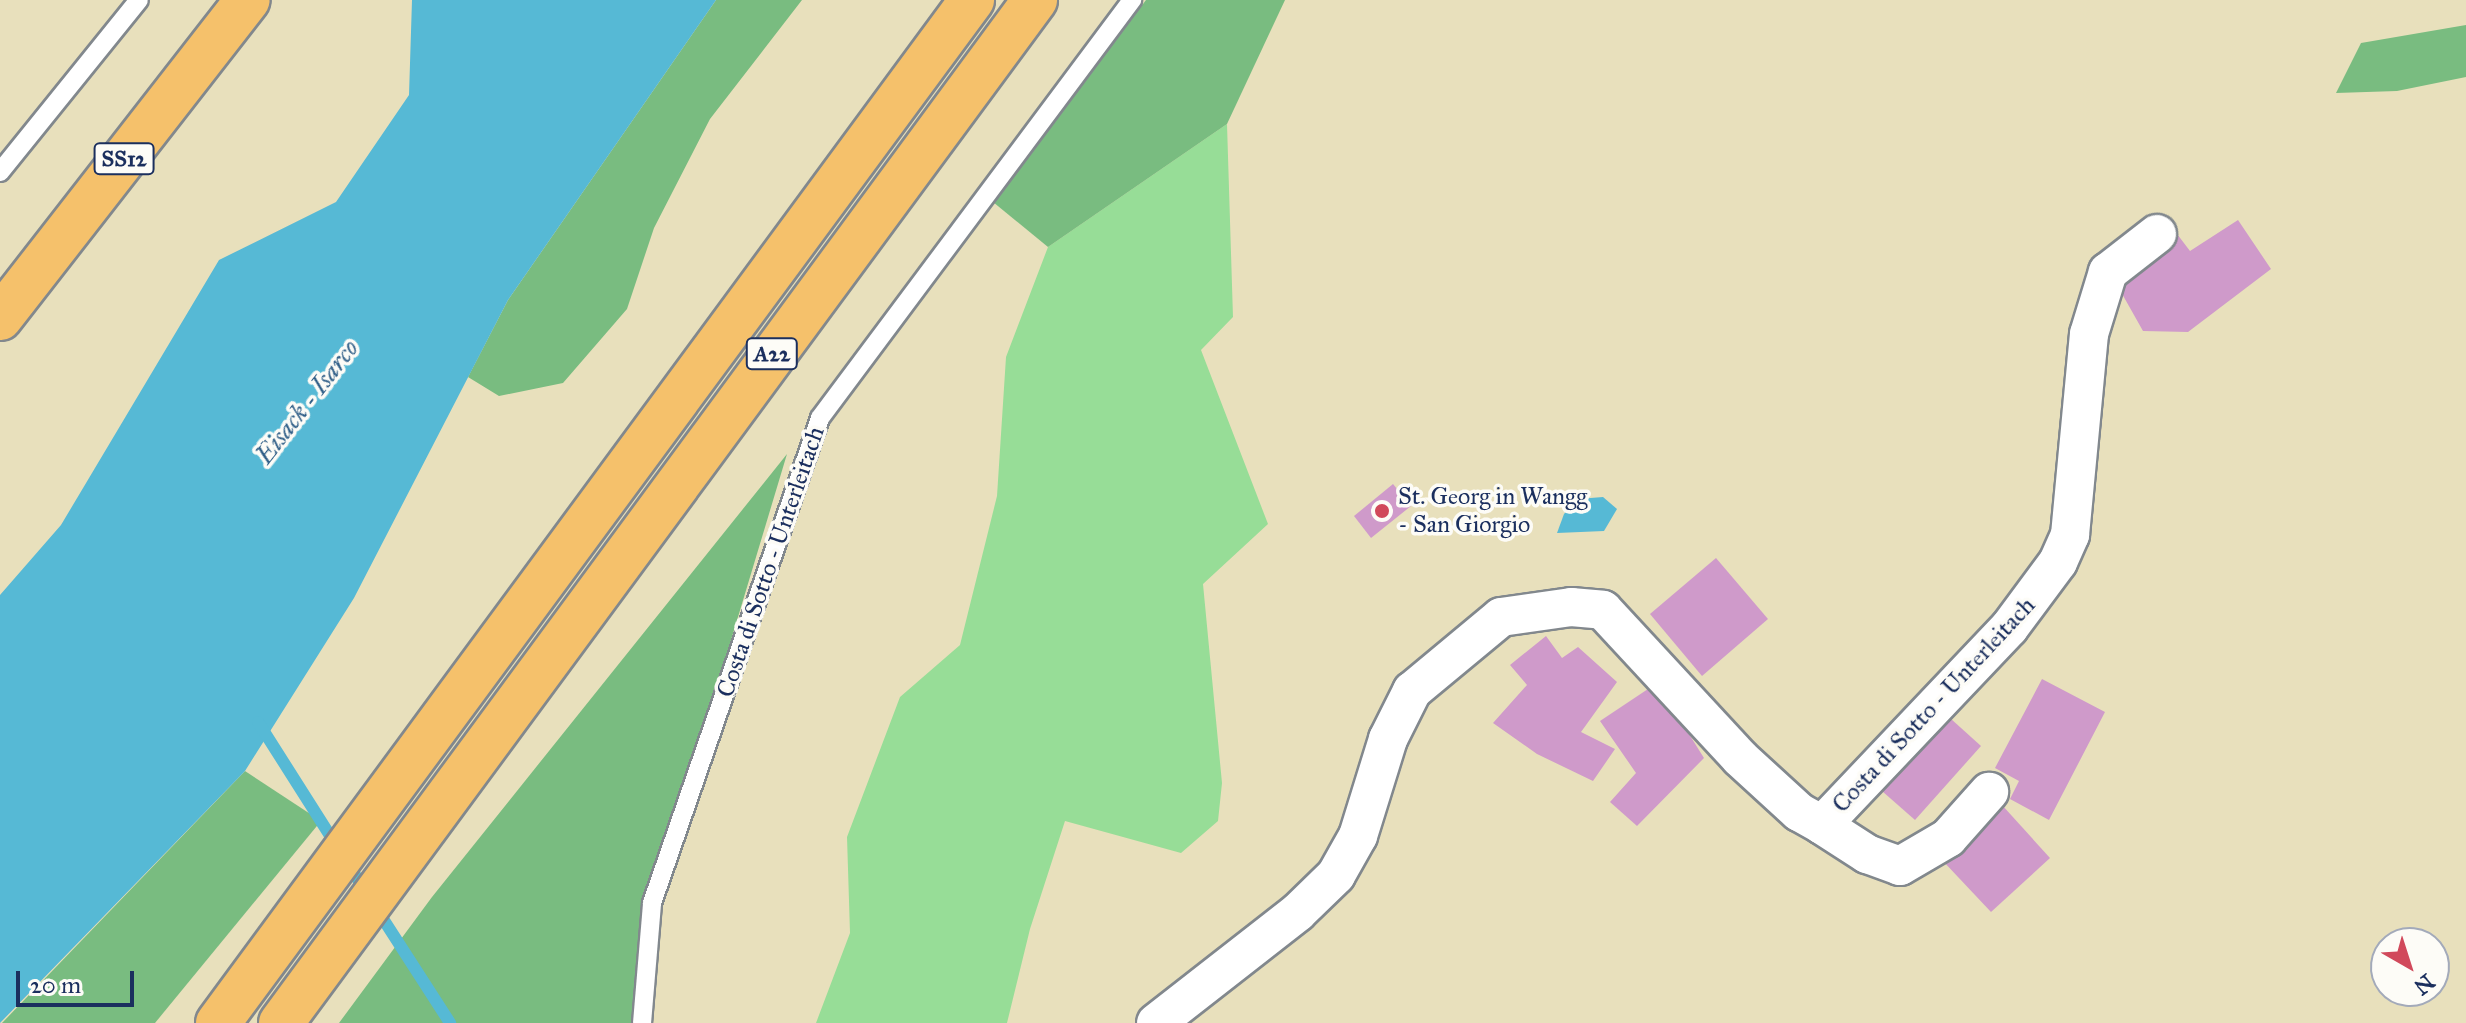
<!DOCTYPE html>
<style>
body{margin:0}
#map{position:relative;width:2466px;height:1023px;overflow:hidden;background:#e8e0bc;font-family:"IM FELL Great Primer",serif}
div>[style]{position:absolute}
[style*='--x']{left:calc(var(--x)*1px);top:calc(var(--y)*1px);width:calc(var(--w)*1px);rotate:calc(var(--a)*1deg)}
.green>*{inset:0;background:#97dd97}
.forest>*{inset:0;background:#79bc80}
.water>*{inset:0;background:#56b9d5}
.stream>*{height:12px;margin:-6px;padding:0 6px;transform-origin:6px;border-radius:6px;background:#56b9d5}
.building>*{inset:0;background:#cf9aca}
.roads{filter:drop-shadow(2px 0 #82888d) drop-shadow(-2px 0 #82888d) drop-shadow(0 2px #82888d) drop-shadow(0 -2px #82888d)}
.service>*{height:18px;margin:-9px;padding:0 9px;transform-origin:9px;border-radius:9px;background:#fff}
.minor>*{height:38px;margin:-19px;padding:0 19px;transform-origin:19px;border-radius:19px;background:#fff}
.primary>*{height:44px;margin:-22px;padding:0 22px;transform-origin:22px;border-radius:22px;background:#f5c16b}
.motorway>*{height:44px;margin:-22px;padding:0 22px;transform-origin:22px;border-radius:22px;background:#f5c16b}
.dots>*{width:22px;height:22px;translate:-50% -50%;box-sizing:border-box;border:4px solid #fdfcf7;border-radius:50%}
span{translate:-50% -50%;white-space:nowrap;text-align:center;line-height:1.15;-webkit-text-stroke:7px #fdfcf7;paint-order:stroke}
.shield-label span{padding:2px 6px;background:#fdfcf7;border:2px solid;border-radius:6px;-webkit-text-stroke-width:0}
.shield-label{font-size:22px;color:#1b2f5e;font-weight:700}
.poi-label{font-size:24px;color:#1b2f5e}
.left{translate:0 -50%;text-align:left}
.street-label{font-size:24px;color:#1b2f5e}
.water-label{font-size:26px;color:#305f88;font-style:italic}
.north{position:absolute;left:2370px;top:927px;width:80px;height:80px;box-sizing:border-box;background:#fdfcf7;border:2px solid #a3aaba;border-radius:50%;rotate:141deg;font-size:22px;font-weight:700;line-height:32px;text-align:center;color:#1b2f5e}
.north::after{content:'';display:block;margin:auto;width:28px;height:36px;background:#d1495b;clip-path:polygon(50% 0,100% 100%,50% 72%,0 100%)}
.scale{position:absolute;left:16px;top:971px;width:118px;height:36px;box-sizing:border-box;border:4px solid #1b2f5e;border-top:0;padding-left:10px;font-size:24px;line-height:28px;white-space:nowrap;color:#1b2f5e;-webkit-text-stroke:6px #fdfcf7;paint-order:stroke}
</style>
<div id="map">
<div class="green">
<div style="clip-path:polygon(1227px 124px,1233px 317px,1201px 350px,1268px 524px,1203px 584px,1222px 783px,1218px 821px,1181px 853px,1065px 821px,1030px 929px,1007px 1023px,816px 1023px,850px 933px,847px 837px,900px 697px,960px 645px,997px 496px,1006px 357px,1048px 247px)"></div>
</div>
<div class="forest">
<div style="clip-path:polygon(716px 0,802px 0,710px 119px,654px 228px,627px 309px,563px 383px,499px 396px,468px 377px,508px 300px)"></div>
<div style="clip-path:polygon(1146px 0,1285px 0,1227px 124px,1048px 247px,993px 202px)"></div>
<div style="clip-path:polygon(2466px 25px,2466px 77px,2397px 91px,2336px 93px,2361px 43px)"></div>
<div style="clip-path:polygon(787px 454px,652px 903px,642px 1023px,339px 1023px,432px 897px)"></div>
<div style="clip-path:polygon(245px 771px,321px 821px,155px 1023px,2px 1023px)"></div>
</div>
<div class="water">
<div style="clip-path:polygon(412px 0,716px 0,508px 300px,354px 598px,245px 771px,0 1023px,0 595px,61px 525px,219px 260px,336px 202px,409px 95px)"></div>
<div style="clip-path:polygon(1603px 497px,1617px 509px,1604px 531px,1557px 533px,1564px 514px,1578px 499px)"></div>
</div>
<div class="stream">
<div style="--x:258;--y:722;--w:201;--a:57.6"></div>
<div style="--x:376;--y:908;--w:137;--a:57.2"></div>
</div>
<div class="building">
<div style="clip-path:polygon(2238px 220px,2271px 269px,2188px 332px,2143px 331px,2112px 276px,2174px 230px,2190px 251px)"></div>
<div style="clip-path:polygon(1393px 484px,1411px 506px,1371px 538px,1354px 516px)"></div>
<div style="clip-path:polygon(1716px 558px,1768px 619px,1702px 676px,1650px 614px)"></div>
<div style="clip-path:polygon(1546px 636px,1562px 658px,1578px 647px,1617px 682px,1581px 732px,1615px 749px,1593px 781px,1537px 754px,1493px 723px,1527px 685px,1510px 665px)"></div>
<div style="clip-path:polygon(2042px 679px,2105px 712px,2049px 820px,2010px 799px,2019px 781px,1995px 768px)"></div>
<div style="clip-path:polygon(1657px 683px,1704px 758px,1637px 826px,1610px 802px,1636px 773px,1600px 721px)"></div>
<div style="clip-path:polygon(1940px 709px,1981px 746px,1915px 820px,1874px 784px)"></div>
<div style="clip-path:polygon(2002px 805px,2050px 858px,1991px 912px,1942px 860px)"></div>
</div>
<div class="roads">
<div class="service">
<div style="--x:0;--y:172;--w:221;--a:-51.1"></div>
<div style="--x:642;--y:1023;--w:120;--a:-85.2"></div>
<div style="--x:652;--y:903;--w:513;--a:-70.89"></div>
<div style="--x:820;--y:418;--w:522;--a:-53.26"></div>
</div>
<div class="minor">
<div style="--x:1822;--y:825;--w:54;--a:32.8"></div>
<div style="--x:1867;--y:854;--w:35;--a:20"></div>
<div style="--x:1900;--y:866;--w:56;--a:-30.3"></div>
<div style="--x:1948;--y:838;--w:62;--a:-48.3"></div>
<div style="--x:1156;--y:1023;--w:180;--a:-38"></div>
<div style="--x:1298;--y:912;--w:53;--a:-44.2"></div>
<div style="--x:1336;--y:875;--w:45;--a:-60.6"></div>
<div style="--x:1358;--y:836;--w:102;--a:-72.8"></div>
<div style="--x:1388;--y:739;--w:54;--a:-63.4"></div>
<div style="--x:1412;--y:691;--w:116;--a:-39.7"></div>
<div style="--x:1501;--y:617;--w:71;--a:-8.1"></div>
<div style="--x:1571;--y:607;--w:32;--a:5"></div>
<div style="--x:1603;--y:610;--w:202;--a:47.2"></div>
<div style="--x:1740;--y:758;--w:80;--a:42.5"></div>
<div style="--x:1799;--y:812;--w:26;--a:29"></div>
<div style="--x:1822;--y:825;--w:272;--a:-46.5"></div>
<div style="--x:2009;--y:628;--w:82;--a:-53.4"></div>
<div style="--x:2058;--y:562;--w:30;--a:-66"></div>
<div style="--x:2070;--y:535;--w:202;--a:-84.6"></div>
<div style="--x:2089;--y:334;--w:65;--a:-73"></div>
<div style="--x:2108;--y:272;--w:62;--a:-37.8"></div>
</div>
<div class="primary">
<div style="--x:0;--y:318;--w:403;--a:-52.1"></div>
</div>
<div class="motorway">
<div style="--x:218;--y:1023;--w:1271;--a:-53.61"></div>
<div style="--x:281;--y:1023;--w:1271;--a:-53.61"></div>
</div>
</div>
<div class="dots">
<div style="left:1382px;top:511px;background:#d1495b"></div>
</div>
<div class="shield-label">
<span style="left:124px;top:159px">SS12</span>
<span style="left:772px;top:354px">A22</span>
</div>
<div class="poi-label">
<span class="left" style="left:1398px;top:511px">St. Georg in Wangg<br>- San Giorgio</span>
</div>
<div class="street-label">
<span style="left:771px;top:562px;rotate:-71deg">Costa di Sotto - Unterleitach</span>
<span style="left:1934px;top:705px;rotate:-47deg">Costa di Sotto - Unterleitach</span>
</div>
<div class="water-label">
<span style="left:307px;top:402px;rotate:-52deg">Eisack - Isarco</span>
</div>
<div class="north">N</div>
<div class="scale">20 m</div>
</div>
